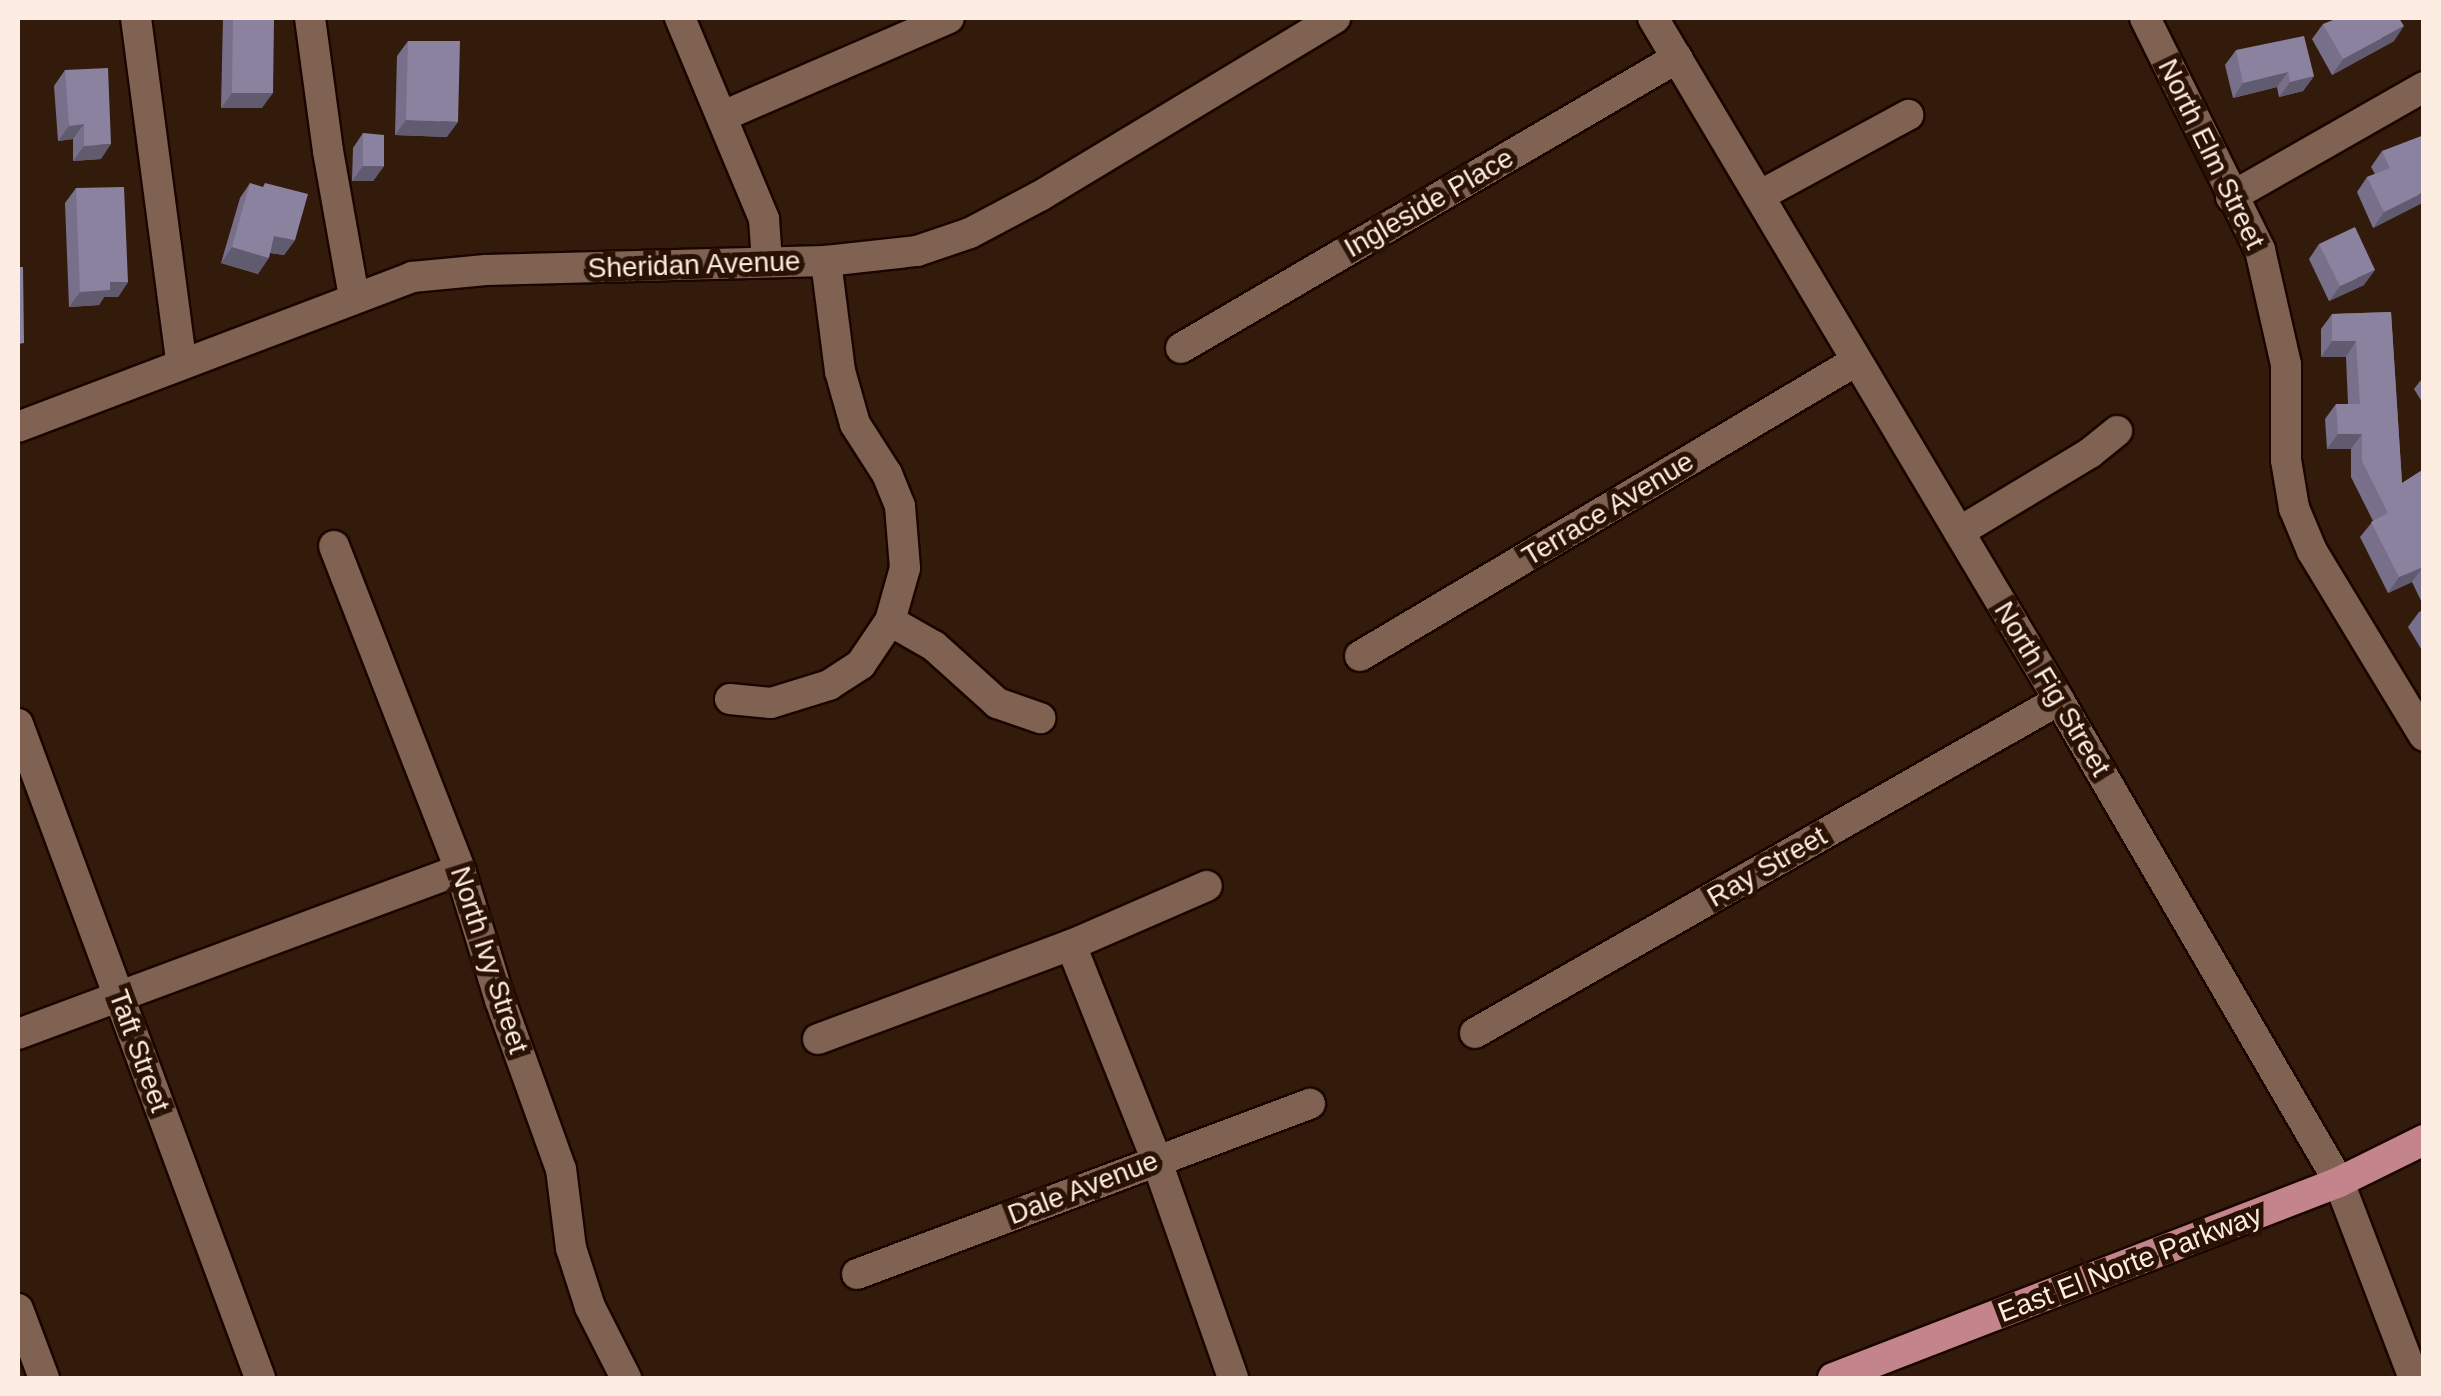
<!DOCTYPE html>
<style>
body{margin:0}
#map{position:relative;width:2441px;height:1396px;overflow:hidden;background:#331b0c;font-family:Arial,sans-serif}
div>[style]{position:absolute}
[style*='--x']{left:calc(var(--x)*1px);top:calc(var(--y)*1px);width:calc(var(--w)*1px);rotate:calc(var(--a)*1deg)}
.roads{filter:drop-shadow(2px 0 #1a0500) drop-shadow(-2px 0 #1a0500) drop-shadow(0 2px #1a0500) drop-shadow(0 -2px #1a0500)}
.minor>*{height:30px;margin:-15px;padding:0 15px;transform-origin:15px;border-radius:15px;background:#7f6251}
.major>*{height:30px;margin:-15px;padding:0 15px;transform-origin:15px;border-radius:15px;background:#c4848b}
.wall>*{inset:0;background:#78708a}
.shaded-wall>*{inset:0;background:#615b70}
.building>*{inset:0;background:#8b82a0}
span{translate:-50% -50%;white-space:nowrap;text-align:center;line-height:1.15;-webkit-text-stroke:10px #291204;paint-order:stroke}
.street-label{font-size:28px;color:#fdece2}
.frame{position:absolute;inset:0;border:20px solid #fdece2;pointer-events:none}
</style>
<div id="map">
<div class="roads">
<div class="minor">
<div style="--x:136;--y:18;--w:347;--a:82.5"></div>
<div style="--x:310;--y:18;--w:134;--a:82.3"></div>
<div style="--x:328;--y:151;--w:148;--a:79.9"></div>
<div style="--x:680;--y:18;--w:218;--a:67.3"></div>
<div style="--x:764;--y:219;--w:43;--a:86"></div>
<div style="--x:1653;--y:18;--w:794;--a:59.23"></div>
<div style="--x:2059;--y:700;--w:557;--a:59.85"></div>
<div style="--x:2339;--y:1182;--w:210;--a:69.1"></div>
<div style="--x:2145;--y:18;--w:259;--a:63.6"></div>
<div style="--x:2260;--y:250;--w:117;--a:77.2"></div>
<div style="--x:2286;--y:364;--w:96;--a:90"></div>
<div style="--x:2286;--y:460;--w:49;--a:80.5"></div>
<div style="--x:2294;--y:508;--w:47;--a:67.3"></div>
<div style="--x:2312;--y:551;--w:216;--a:58.8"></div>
<div style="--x:723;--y:116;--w:246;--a:-23.4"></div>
<div style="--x:1759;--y:196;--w:170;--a:-28.5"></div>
<div style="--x:2231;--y:197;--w:222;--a:-29.7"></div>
<div style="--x:1181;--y:348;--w:575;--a:-30.31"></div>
<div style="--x:18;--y:427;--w:422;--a:-20.8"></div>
<div style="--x:412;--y:277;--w:74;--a:-5.4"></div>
<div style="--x:486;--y:270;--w:340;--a:-1.5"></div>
<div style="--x:826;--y:261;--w:92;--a:-6.3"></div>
<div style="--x:917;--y:251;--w:56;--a:-18.8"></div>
<div style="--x:970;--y:233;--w:79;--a:-27.9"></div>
<div style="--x:1040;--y:196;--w:345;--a:-31.1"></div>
<div style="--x:1959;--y:532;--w:153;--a:-31.1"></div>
<div style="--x:2090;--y:453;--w:35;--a:-39"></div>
<div style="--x:334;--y:546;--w:348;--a:68.7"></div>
<div style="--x:460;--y:870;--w:136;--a:72.9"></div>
<div style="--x:500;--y:1000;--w:180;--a:70.2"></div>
<div style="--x:561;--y:1169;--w:80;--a:82.8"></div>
<div style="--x:571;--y:1248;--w:62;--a:72.1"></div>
<div style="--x:590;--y:1307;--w:80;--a:63.1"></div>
<div style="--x:890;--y:621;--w:51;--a:29.6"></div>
<div style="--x:934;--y:646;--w:85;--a:42.1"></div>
<div style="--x:997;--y:703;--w:46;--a:19.2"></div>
<div style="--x:1360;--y:656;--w:577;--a:-30.74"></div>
<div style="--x:730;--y:699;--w:41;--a:5.6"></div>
<div style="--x:771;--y:703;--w:61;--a:-17.2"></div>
<div style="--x:829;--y:685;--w:38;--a:-33"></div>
<div style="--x:861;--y:664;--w:52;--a:-56"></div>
<div style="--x:890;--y:621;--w:55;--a:-74.2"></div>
<div style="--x:905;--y:568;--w:62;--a:-94.6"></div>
<div style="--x:900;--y:506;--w:35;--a:-112"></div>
<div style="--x:887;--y:474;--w:59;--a:-122.6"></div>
<div style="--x:855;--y:424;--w:55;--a:-105.8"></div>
<div style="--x:840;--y:371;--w:111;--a:-97.3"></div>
<div style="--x:18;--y:724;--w:697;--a:69.69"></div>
<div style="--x:1071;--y:945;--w:230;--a:68.3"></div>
<div style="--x:1156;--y:1159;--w:232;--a:70.6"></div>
<div style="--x:1475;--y:1033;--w:672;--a:-29.69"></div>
<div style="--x:18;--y:1034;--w:471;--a:-20.4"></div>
<div style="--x:818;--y:1039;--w:270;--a:-20.4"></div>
<div style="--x:1071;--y:945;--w:148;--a:-23.5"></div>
<div style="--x:857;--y:1274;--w:484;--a:-20.6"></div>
<div style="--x:18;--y:1309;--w:74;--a:69.4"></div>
</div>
<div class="major">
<div style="--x:1833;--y:1378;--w:543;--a:-21.17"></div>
<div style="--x:2339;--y:1182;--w:95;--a:-26.3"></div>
</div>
</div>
<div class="wall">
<div style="clip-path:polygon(223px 18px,274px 18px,262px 108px,221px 108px)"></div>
<div style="clip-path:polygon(2323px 24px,2394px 41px,2332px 75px,2312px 39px)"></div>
<div style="clip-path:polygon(408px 41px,447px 137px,395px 135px,397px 56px)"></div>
<div style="clip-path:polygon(2236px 50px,2314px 76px,2303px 91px,2279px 97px,2277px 87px,2233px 98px,2225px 65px)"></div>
<div style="clip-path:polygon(65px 70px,101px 159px,73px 161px,73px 139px,58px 141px,54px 86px)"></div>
<div style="clip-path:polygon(363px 133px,384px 166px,373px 181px,352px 181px,353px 148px)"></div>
<div style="clip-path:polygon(2382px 151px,2424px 202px,2373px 228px,2357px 192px,2367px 177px,2375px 174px,2371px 167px)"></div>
<div style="clip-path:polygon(250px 183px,295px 240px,284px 255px,270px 253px,258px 274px,221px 263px,240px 198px)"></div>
<div style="clip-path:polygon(76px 188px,128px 282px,118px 297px,104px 297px,99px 305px,69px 307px,65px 203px)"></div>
<div style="clip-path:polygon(2319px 244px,2364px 285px,2329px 301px,2309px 259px)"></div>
<div style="clip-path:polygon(2391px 312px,2402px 483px,2424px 469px,2424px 607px,2412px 582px,2388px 593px,2360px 537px,2373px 521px,2351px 477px,2351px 449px,2327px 449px,2325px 419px,2336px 404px,2348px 404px,2346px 357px,2321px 357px,2321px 329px,2332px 314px)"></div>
<div style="clip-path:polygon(2424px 376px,2424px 405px,2414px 389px)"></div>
<div style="clip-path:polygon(2424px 610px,2423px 652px,2408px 627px,2419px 612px)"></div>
</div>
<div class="shaded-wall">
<div style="clip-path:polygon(2404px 26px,2394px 41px,2332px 75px,2343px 59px)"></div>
<div style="clip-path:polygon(2288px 72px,2277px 87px,2233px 98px,2243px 83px)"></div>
<div style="clip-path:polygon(2314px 76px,2303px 91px,2279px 97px,2290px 82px)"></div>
<div style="clip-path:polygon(232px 93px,273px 93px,262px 108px,221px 108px)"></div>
<div style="clip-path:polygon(406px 120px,458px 122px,447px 137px,395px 135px)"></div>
<div style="clip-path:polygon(84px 124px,73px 139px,58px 141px,69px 126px)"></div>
<div style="clip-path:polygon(111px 144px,101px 159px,73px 161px,84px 146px)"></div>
<div style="clip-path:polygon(363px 166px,384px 166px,373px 181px,352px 181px)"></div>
<div style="clip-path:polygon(2424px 192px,2424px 202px,2373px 228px,2384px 212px)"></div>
<div style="clip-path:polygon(274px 236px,295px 240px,284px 255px,264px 252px)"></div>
<div style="clip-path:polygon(232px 247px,269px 258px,258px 274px,221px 263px)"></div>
<div style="clip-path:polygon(2375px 270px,2364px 285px,2329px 301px,2340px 286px)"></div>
<div style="clip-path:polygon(110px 282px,128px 282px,118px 297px,104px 297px,99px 305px,69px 307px,80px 292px)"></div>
<div style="clip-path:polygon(2332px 341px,2356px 341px,2346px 357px,2321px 357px)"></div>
<div style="clip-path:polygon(2338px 434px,2362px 434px,2351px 449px,2327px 449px)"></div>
<div style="clip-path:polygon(2423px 567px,2412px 582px,2388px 593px,2399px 577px)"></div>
</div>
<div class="building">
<div style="clip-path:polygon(233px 18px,274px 18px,273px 93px,232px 93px)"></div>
<div style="clip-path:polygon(2338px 18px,2399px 18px,2404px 26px,2343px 59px,2323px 24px)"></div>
<div style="clip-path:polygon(2304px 36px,2314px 76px,2290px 82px,2288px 72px,2243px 83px,2236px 50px)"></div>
<div style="clip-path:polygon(408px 41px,460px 41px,458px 122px,406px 120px)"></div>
<div style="clip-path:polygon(108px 68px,111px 144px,84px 146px,84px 124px,69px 126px,65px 70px)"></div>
<div style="clip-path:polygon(363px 133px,384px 135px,384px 166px,363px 166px)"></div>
<div style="clip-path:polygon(2424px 135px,2424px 192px,2384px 212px,2367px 177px,2390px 168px,2382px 151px)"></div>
<div style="clip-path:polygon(250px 183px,263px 187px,265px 183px,308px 194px,295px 240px,274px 236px,269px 258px,232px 247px)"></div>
<div style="clip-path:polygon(124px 187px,128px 282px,110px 282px,110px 290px,80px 292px,76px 188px)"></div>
<div style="clip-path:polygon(2355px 227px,2375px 270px,2340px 286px,2319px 244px)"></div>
<div style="clip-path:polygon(18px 267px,23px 267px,24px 343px,18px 344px)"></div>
<div style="clip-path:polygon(2391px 312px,2402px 483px,2424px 469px,2424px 568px,2423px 567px,2399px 577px,2371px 522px,2388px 513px,2362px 461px,2362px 434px,2338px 434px,2336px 404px,2360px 404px,2356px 341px,2332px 341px,2332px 314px)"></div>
</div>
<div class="street-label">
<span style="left:2211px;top:154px;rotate:64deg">North Elm Street</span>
<span style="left:1429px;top:203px;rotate:-30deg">Ingleside Place</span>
<span style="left:694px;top:265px;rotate:-2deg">Sheridan Avenue</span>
<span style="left:1608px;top:509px;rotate:-31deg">Terrace Avenue</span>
<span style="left:2052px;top:689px;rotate:59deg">North Fig Street</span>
<span style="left:1767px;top:867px;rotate:-30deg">Ray Street</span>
<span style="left:489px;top:960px;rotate:72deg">North Ivy Street</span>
<span style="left:139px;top:1051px;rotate:70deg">Taft Street</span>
<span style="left:1083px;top:1188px;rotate:-21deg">Dale Avenue</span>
<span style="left:2130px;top:1264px;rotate:-21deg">East El Norte Parkway</span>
</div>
<div class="frame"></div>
</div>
